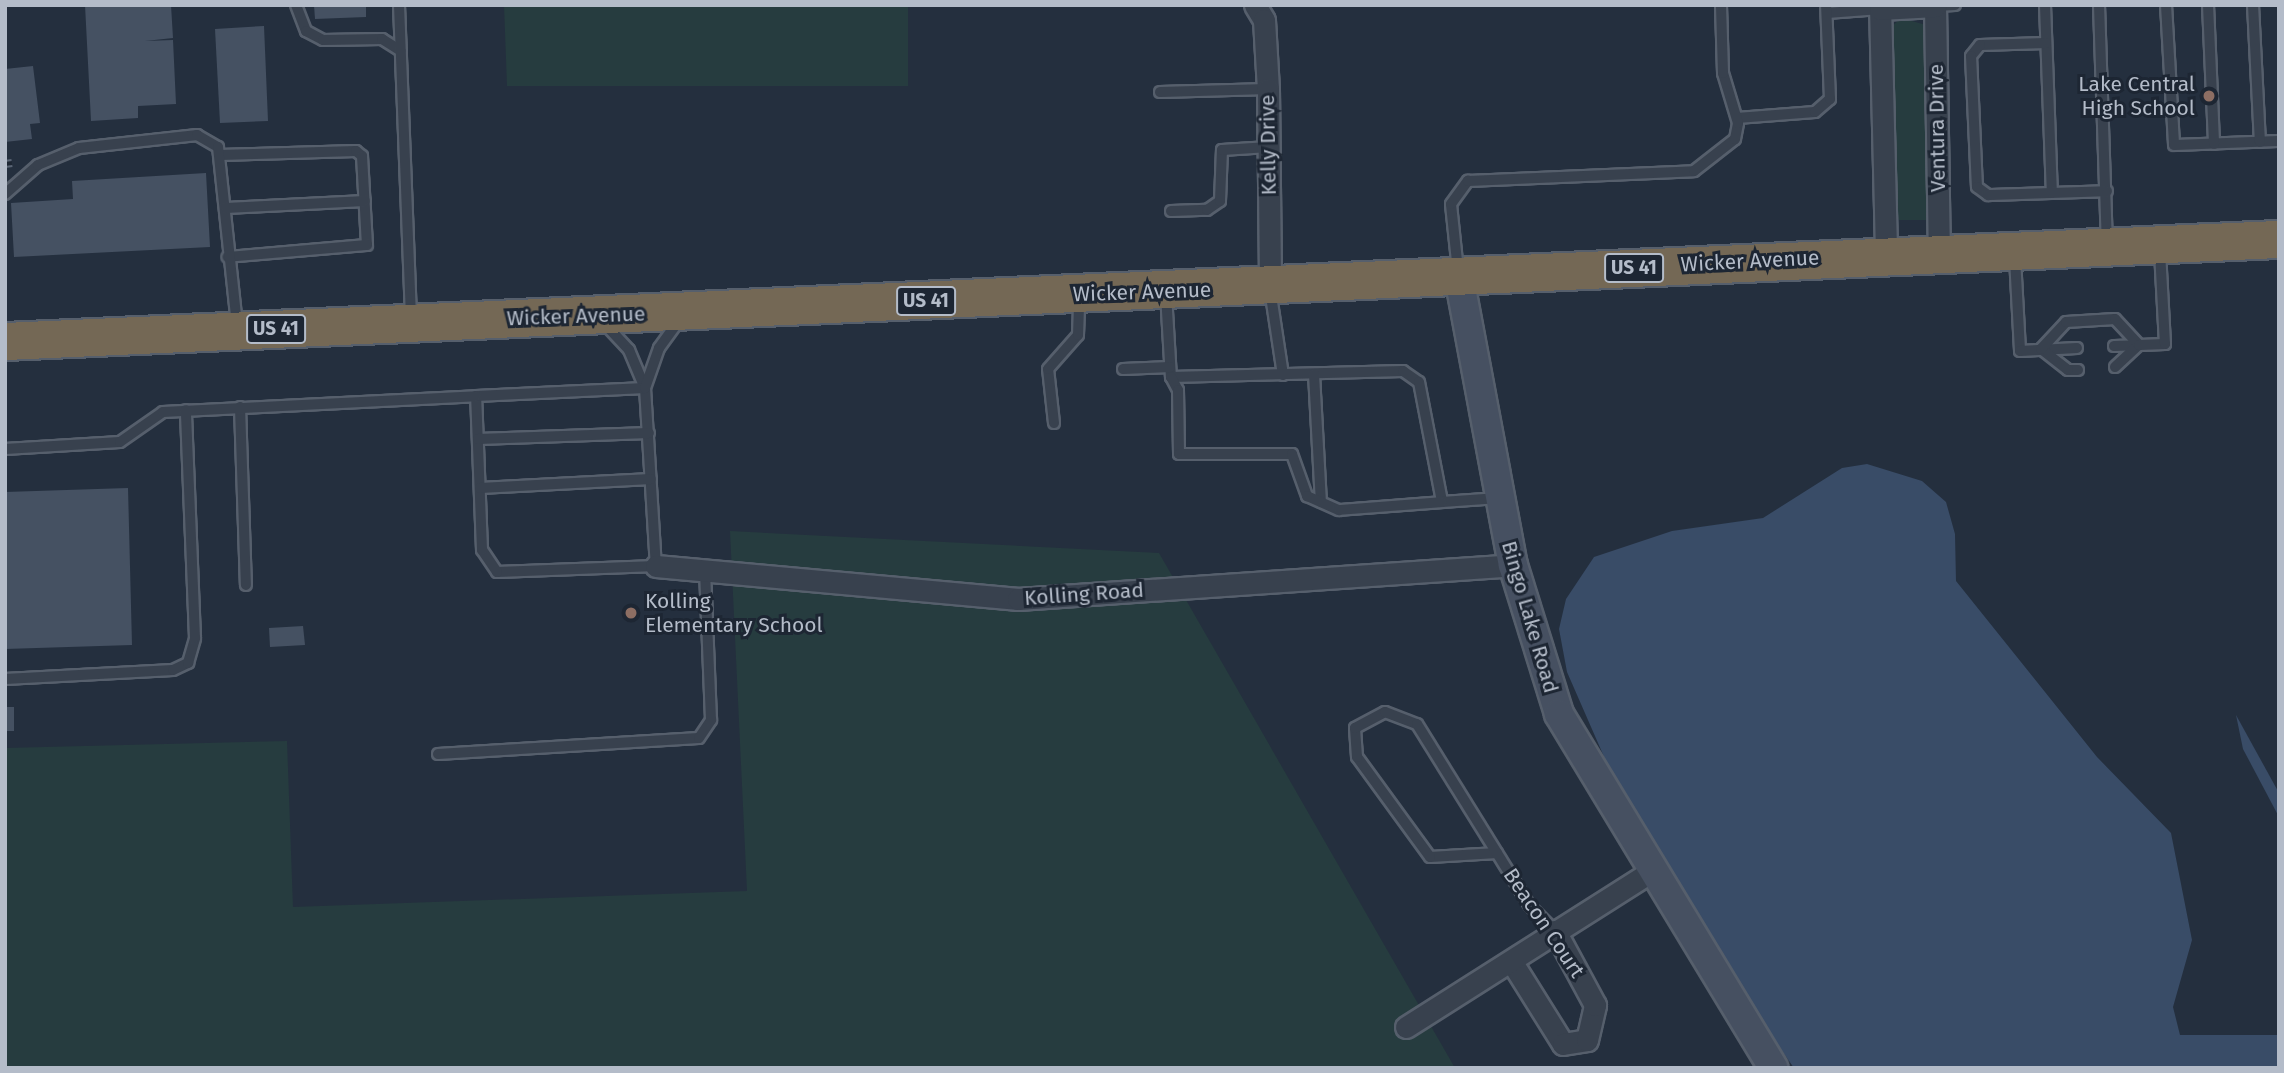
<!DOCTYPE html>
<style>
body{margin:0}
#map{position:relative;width:2284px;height:1073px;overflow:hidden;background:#242f3e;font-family:"Fira Sans",sans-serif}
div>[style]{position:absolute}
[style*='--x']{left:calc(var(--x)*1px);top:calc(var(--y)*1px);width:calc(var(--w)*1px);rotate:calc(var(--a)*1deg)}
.green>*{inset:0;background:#263c3f}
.water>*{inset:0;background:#394c67}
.building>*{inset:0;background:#455162}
.roads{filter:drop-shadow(2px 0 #565f6c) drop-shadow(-2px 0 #565f6c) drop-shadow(0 2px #565f6c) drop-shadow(0 -2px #565f6c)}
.lane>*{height:10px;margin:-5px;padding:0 5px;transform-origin:5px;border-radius:5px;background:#38414e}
.street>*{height:21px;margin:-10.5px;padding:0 10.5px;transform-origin:10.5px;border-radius:10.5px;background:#38414e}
.secondary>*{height:28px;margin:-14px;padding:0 14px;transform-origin:14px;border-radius:14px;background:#465061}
.highway>*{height:37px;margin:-18.5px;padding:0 18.5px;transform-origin:18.5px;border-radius:18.5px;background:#746855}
.rail>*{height:8px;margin-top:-4px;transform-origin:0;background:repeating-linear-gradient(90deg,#1d2633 0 16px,#5a6575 0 32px);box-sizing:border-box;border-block:2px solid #5a6575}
.dots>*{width:19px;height:19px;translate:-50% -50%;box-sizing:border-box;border:4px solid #1d2633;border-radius:50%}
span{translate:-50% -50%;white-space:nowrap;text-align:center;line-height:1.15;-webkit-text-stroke:6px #1d2633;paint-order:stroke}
.shield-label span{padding:2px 5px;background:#1d2633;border:2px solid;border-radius:5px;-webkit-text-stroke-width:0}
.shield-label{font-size:19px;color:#b4bcc9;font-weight:700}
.poi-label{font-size:21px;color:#b4bcc9}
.right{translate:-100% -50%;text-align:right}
.left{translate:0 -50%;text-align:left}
.street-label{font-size:21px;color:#b4bcc9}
.frame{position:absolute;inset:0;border:7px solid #b4bcc9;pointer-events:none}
</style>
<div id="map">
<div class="green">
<div style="clip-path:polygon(504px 5px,908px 5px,908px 86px,507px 86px)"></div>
<div style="clip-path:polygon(1901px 18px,1926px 25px,1928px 220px,1899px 220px,1895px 211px,1890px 28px)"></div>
<div style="clip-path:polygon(730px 531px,1159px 553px,1455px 1068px,5px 1068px,5px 748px,287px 741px,293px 907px,747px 891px)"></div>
</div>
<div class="water">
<div style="clip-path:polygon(1867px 464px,1922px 481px,1946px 502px,1955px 534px,1956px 581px,2097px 757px,2171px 833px,2192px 940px,2173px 1007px,2180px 1035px,2279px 1035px,2279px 1068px,1794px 1068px,1758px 1017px,1605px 759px,1567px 672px,1559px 629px,1566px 599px,1594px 557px,1672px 531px,1763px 518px,1842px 468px)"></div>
<div style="clip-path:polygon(2236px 715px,2279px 793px,2279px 817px,2243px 749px)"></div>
</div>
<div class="building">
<div style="clip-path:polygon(85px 5px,171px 5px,173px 38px,145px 41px,173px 40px,176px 104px,138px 106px,138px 118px,91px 121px)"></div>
<div style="clip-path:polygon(314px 5px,366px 5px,366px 17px,315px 19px)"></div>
<div style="clip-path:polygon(264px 26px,268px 121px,220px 123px,215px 29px)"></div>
<div style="clip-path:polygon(33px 66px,40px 123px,30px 124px,32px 139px,5px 142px,5px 69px)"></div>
<div style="clip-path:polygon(206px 173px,210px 247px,14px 257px,11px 203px,73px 199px,72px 181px)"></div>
<div style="clip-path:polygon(128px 488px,132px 645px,5px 649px,5px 492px)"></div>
<div style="clip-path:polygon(303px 626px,305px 645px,270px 647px,269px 628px)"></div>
<div style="clip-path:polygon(5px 707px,14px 707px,14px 731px,5px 731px)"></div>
</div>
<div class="roads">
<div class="lane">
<div style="--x:296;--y:5;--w:28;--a:69"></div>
<div style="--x:306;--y:31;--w:19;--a:28"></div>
<div style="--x:323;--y:40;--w:59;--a:-1"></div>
<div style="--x:382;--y:39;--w:22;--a:32"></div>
<div style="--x:399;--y:5;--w:312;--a:87.8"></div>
<div style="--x:2045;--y:5;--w:188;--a:87.9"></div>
<div style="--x:2099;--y:5;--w:235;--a:88.1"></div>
<div style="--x:2166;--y:5;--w:140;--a:86.7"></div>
<div style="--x:2174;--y:145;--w:105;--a:-2.2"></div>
<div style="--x:2208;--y:5;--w:139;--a:87.5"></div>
<div style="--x:2253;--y:5;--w:137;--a:87.1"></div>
<div style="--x:1935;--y:6;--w:20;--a:-3"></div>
<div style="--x:1827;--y:13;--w:53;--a:-4.3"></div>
<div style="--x:2046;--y:43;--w:66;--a:178.3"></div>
<div style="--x:1980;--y:45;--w:14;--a:129"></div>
<div style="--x:1971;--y:56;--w:131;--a:87.4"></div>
<div style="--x:1977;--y:187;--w:14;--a:36"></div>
<div style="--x:1988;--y:195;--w:119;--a:-1.9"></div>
<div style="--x:1160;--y:92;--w:108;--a:-1.6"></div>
<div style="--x:1737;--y:118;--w:78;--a:-4.4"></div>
<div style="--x:1815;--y:112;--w:20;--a:-41"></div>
<div style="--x:1830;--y:99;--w:94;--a:-92.4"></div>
<div style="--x:220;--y:155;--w:136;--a:-1.7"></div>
<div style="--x:356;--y:151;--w:8;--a:40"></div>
<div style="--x:362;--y:156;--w:89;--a:86.8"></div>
<div style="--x:367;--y:245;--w:140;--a:175.1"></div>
<div style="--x:5;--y:194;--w:44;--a:-41.3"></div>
<div style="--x:38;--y:165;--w:44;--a:-22.5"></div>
<div style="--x:79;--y:148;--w:119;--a:-6.3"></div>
<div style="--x:197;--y:135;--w:24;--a:30"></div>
<div style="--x:218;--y:147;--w:179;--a:83.9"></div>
<div style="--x:226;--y:208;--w:139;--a:-2.9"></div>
<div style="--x:1171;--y:211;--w:36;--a:-2"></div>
<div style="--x:1207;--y:210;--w:16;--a:-35"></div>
<div style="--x:1220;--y:201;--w:51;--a:-87.8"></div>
<div style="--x:1222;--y:150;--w:47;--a:-3.7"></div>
<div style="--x:2015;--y:258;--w:93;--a:86.9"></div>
<div style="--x:2020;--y:351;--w:57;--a:-3"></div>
<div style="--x:1458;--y:271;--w:67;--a:-96"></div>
<div style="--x:1451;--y:204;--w:29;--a:-54"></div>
<div style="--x:1468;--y:181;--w:226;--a:-2.5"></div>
<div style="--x:1694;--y:171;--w:52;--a:-38"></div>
<div style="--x:1735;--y:139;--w:16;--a:-79"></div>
<div style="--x:1738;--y:123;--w:52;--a:-106.7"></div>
<div style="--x:1723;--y:73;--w:68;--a:-91.7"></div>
<div style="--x:1270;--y:289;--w:87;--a:81.4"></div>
<div style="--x:1166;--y:294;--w:83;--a:86.6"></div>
<div style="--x:1171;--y:377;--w:232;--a:-1.5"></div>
<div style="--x:1403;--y:371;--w:19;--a:35"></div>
<div style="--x:1419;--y:382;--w:122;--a:79.1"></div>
<div style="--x:1442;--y:502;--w:57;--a:-4"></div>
<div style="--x:604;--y:323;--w:37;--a:47"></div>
<div style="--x:629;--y:350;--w:41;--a:67.2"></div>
<div style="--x:645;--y:388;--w:178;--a:86.5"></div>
<div style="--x:656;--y:566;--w:159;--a:177.8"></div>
<div style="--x:497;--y:572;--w:27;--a:-124"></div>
<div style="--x:482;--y:550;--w:154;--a:-92.2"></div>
<div style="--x:476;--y:396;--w:169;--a:-2.7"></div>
<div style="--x:2114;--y:346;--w:25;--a:-2"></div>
<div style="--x:2115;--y:367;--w:33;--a:-43"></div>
<div style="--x:1123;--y:369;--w:47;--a:-2.4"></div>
<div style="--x:2078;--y:370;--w:10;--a:180"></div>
<div style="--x:2068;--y:370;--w:34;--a:-142"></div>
<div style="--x:2041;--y:349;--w:37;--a:-47"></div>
<div style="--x:2066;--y:322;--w:49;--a:-3.5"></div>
<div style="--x:2115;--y:319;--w:35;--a:47"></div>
<div style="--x:2139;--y:345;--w:26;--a:-2"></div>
<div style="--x:2165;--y:344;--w:93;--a:-93.1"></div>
<div style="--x:1314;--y:374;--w:128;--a:86.9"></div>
<div style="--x:1171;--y:377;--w:15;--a:62"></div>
<div style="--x:1178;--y:390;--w:64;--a:89.1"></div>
<div style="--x:1179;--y:454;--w:113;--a:0"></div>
<div style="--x:1292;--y:454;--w:45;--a:70.3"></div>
<div style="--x:1307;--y:496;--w:35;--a:24"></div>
<div style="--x:1339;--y:510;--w:103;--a:-4.4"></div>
<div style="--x:645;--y:388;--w:42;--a:-70.7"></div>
<div style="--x:659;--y:348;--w:34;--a:-54"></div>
<div style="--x:240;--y:407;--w:178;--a:88.1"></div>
<div style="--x:1054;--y:423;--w:54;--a:-96.3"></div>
<div style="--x:1048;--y:369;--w:45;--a:-48.6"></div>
<div style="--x:1078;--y:335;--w:38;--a:-88"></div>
<div style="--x:478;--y:439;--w:171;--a:-2"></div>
<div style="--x:5;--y:449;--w:115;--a:-3.5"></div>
<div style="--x:120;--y:442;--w:52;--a:-34.9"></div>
<div style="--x:163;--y:412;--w:313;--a:-2.9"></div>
<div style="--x:480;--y:488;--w:171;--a:-3"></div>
<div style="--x:5;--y:679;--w:168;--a:-3.1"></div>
<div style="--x:173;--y:670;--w:17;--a:-25"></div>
<div style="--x:188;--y:663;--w:26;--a:-74"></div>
<div style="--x:195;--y:638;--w:228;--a:-92.3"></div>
<div style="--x:438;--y:754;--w:261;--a:-3.5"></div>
<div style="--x:699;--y:738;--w:22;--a:-56"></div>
<div style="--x:711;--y:720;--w:150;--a:-92.3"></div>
<div style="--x:1497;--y:853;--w:67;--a:176.6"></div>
<div style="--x:1430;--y:857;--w:124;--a:-126.1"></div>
<div style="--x:1357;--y:757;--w:29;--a:-94"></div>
<div style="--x:1355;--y:728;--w:34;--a:-28"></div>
<div style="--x:1385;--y:712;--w:34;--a:21"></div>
<div style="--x:1417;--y:724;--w:214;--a:58.2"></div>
<div style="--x:1530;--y:906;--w:35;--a:45"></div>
</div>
<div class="street">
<div style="--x:1255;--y:5;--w:17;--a:59"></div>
<div style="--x:1264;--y:20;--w:69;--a:86.7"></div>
<div style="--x:1268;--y:89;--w:197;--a:89.4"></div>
<div style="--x:1880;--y:5;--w:249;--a:88.6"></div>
<div style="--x:1935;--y:5;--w:245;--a:89.1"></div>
<div style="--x:1880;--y:9;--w:55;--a:-3.1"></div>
<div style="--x:656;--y:566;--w:364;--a:5.2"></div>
<div style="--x:1018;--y:599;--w:496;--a:-3.9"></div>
<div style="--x:1513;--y:964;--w:94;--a:58"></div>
<div style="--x:1563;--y:1044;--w:24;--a:-9"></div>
<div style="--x:1587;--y:1040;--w:36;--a:-77"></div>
<div style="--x:1595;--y:1005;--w:84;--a:-118.4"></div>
<div style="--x:1406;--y:1027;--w:293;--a:-32.4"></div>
</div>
<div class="secondary">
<div style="--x:1459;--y:277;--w:293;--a:79.4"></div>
<div style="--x:1513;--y:565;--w:156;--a:72.8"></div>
<div style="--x:1559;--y:714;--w:414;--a:58.8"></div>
</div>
<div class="highway">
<div style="--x:5;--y:341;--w:2276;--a:-2.57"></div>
</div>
</div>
<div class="rail">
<div style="--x:5;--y:164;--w:7;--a:-8"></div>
</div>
<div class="dots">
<div style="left:2209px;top:96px;background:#8d6e63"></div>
<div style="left:631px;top:613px;background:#8d6e63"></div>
</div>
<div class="shield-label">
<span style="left:1634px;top:268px">US 41</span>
<span style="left:926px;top:301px">US 41</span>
<span style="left:276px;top:329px">US 41</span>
</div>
<div class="poi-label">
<span class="right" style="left:2195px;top:96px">Lake Central<br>High School</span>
<span class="left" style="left:645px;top:613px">Kolling<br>Elementary School</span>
</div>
<div class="street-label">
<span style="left:1937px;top:128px;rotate:-91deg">Ventura Drive</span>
<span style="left:1268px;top:145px;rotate:-91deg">Kelly Drive</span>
<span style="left:1750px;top:261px;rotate:-3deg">Wicker Avenue</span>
<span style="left:1142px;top:292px;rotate:-2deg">Wicker Avenue</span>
<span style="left:576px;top:316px;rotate:-2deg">Wicker Avenue</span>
<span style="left:1084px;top:594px;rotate:-4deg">Kolling Road</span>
<span style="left:1530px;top:617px;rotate:74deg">Bingo Lake Road</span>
<span style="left:1544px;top:923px;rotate:56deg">Beacon Court</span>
</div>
<div class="frame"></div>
</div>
